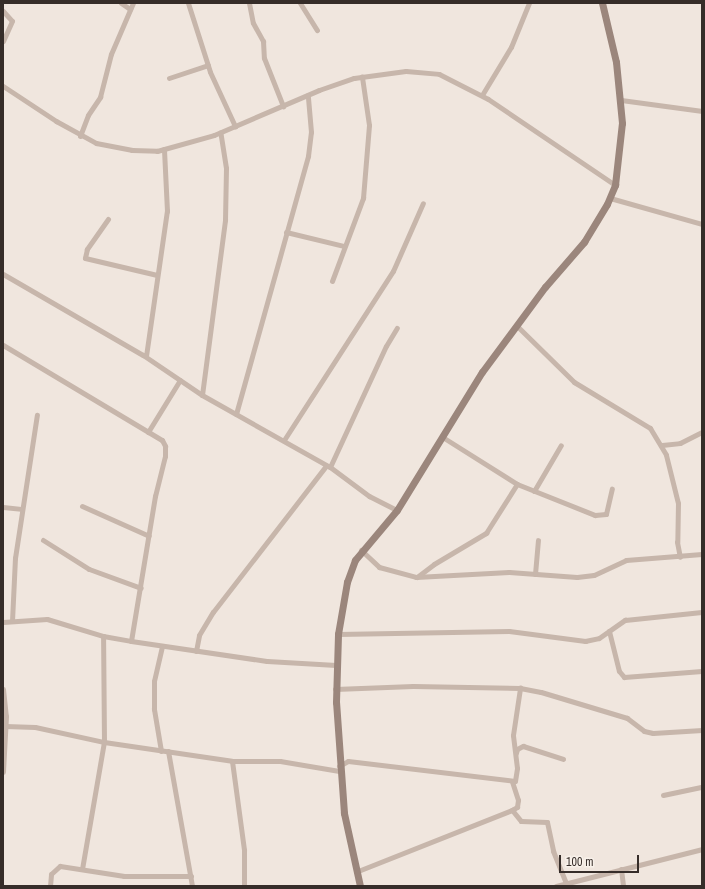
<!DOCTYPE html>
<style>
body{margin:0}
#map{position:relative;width:705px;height:889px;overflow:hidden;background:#f0e6de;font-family:"Archivo Narrow",sans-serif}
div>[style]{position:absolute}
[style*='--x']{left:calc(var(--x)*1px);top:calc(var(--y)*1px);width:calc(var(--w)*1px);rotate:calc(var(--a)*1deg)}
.street>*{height:5px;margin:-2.5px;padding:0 2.5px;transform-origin:2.5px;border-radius:2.5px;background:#c7b6ab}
.secondary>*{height:7px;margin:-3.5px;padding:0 3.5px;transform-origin:3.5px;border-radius:3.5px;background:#9b867c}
span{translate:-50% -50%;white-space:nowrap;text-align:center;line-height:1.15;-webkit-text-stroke:3px #f8f1ea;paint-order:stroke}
.frame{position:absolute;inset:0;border:4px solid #362d29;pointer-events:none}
.scale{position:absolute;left:559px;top:855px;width:80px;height:18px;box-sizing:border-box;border:2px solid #362d29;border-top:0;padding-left:5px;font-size:12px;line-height:14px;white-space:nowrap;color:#362d29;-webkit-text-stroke:3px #f8f1ea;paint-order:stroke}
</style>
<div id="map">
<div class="street">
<div style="--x:121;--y:3;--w:11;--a:34"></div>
<div style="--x:188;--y:3;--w:72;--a:72.3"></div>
<div style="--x:210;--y:72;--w:60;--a:65.2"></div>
<div style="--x:249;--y:3;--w:20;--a:79"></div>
<div style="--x:253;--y:23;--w:21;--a:61"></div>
<div style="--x:263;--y:41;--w:17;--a:87"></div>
<div style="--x:264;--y:58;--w:52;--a:68.4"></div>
<div style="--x:300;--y:3;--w:32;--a:58"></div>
<div style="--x:3;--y:11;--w:13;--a:48"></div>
<div style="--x:12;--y:21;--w:22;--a:114"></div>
<div style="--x:169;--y:78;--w:41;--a:-18.4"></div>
<div style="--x:3;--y:86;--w:64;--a:33.4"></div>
<div style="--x:56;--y:121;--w:46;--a:28.8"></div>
<div style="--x:96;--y:143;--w:37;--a:11"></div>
<div style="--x:132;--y:150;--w:25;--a:2"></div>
<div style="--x:157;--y:151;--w:59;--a:-15.7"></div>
<div style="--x:214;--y:135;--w:114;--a:-23.2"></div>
<div style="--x:319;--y:90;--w:37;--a:-19"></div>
<div style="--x:354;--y:78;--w:52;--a:-7.7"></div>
<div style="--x:406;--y:71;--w:33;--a:5"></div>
<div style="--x:439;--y:74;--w:55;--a:27"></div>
<div style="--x:488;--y:99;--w:153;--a:34.1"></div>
<div style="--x:482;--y:95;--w:56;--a:-58.9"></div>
<div style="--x:511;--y:47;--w:48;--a:-67.8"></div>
<div style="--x:621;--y:100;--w:82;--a:7.7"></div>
<div style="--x:80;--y:136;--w:22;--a:-69"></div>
<div style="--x:88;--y:115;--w:22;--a:-56"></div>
<div style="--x:100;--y:97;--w:44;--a:-75.7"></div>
<div style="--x:111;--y:54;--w:56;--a:-66.7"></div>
<div style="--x:610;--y:198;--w:96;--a:15.8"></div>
<div style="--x:108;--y:219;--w:37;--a:125"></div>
<div style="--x:87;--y:249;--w:9;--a:103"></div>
<div style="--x:85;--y:258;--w:74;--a:13.3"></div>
<div style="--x:286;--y:232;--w:60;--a:13.6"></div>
<div style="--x:3;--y:274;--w:162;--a:30.1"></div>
<div style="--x:143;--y:355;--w:71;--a:34.1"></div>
<div style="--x:202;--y:395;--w:147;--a:29.4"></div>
<div style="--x:330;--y:467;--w:49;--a:36.6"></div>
<div style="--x:369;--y:496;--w:31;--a:27"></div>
<div style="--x:332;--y:281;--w:89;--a:-69.5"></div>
<div style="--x:363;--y:198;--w:73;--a:-85.3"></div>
<div style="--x:369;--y:125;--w:49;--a:-98.3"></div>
<div style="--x:517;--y:326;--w:80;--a:44.5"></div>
<div style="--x:574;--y:382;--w:89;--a:31.2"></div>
<div style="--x:650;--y:428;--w:31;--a:59"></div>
<div style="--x:666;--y:455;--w:49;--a:76"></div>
<div style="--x:678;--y:503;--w:39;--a:91"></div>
<div style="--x:677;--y:542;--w:15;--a:79"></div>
<div style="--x:3;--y:345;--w:185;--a:30.9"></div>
<div style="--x:162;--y:440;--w:7;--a:63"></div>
<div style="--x:165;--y:446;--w:10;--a:90"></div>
<div style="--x:165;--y:456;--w:41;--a:104"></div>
<div style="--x:155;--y:496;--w:147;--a:99.4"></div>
<div style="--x:146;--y:356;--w:147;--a:-81.8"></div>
<div style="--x:167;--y:211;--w:62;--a:-92.8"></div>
<div style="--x:202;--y:395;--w:177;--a:-82.5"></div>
<div style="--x:225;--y:220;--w:52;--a:-88.9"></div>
<div style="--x:226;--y:168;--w:36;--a:-99"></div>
<div style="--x:236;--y:414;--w:268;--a:-74.4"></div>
<div style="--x:308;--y:156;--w:24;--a:-83"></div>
<div style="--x:311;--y:132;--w:37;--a:-95"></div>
<div style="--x:148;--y:432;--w:61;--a:-58.4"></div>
<div style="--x:444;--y:438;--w:86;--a:32.2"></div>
<div style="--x:517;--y:484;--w:84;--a:21.7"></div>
<div style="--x:595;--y:515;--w:11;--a:-5"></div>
<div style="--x:606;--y:514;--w:26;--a:-77"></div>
<div style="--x:284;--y:440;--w:201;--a:-57.2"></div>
<div style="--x:393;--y:271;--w:74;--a:-66.2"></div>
<div style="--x:662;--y:445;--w:18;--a:-6"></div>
<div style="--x:680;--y:443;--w:25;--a:-27"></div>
<div style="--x:330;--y:467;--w:133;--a:-65.2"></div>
<div style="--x:386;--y:346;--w:21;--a:-59"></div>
<div style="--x:534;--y:491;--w:53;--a:-59.6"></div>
<div style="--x:82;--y:506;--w:73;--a:24.1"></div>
<div style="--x:3;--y:507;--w:18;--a:6"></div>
<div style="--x:43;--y:540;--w:54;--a:32.2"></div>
<div style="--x:89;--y:569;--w:55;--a:20.1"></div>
<div style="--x:361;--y:550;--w:25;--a:43"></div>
<div style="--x:379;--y:567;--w:38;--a:15"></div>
<div style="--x:416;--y:577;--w:93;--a:-3.1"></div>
<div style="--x:509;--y:572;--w:68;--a:4.2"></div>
<div style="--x:577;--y:577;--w:17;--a:-7"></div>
<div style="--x:594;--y:575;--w:35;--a:-25"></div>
<div style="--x:626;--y:560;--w:76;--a:-4.5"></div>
<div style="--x:535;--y:574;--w:34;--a:-85"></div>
<div style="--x:417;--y:577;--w:21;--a:-37"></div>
<div style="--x:434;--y:564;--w:61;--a:-30.8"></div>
<div style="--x:486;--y:533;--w:58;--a:-57.7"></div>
<div style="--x:12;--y:621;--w:63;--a:-87.3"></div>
<div style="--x:15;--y:558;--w:145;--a:-81.3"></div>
<div style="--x:3;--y:622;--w:44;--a:-3.9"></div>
<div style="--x:47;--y:619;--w:59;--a:16.9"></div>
<div style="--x:103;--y:636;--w:28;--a:10"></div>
<div style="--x:131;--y:641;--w:137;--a:8.4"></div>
<div style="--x:267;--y:661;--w:69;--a:3.3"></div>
<div style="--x:609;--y:631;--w:41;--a:76"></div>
<div style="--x:619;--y:671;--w:8;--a:50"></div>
<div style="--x:624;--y:677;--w:78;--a:-4.4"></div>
<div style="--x:338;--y:634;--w:171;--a:-1"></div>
<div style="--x:509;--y:631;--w:77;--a:7.5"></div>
<div style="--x:585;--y:641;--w:14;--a:-12"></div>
<div style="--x:599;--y:638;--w:32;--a:-35"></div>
<div style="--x:625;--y:620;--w:77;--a:-5.9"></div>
<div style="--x:196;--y:651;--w:16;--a:-79"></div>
<div style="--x:199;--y:635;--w:27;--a:-59"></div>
<div style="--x:213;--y:612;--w:185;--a:-52.3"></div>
<div style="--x:3;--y:689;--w:27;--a:84"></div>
<div style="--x:6;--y:716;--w:56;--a:93.1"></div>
<div style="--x:335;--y:689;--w:78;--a:-2.2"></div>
<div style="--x:413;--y:686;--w:107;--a:1.1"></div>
<div style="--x:520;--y:688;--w:21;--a:11"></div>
<div style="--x:541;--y:692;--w:90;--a:16.8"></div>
<div style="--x:627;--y:718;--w:21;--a:37"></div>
<div style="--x:644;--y:731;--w:9;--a:13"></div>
<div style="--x:653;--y:733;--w:49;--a:-3.5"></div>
<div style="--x:5;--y:726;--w:30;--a:2"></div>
<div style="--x:35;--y:727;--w:71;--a:12.3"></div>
<div style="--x:104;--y:742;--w:129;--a:8.4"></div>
<div style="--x:232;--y:761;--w:48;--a:0"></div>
<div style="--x:280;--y:761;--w:60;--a:9.6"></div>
<div style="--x:161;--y:751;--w:43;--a:-99.5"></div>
<div style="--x:154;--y:709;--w:28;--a:-90"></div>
<div style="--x:154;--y:681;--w:36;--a:-77"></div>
<div style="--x:168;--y:751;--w:137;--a:79.9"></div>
<div style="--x:516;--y:753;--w:4;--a:-76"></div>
<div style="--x:517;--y:749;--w:7;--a:-27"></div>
<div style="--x:523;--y:746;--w:42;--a:18"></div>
<div style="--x:232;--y:761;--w:90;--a:82.3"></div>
<div style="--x:244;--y:850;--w:36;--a:90"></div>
<div style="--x:339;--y:766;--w:10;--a:-29"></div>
<div style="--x:348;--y:761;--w:168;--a:6.8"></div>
<div style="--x:515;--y:781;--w:13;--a:-81"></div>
<div style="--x:517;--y:768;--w:33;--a:-97"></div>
<div style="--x:513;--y:735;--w:48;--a:-81.5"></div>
<div style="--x:663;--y:795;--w:40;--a:-12"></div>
<div style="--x:512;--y:810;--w:14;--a:51"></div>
<div style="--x:521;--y:821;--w:26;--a:2"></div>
<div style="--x:547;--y:822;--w:30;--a:78"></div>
<div style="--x:553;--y:851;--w:38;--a:68"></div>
<div style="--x:82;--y:869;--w:129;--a:-80.2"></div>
<div style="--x:104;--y:742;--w:106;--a:-90.5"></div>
<div style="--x:621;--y:869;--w:17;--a:83"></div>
<div style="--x:358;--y:871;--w:166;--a:-21.6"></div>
<div style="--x:512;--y:810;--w:6;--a:-31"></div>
<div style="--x:517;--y:807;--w:7;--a:-82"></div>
<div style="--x:518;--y:800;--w:20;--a:-108"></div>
<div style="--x:50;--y:886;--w:12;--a:-85"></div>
<div style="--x:51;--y:874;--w:12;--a:-42"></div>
<div style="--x:60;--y:866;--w:65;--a:8.9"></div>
<div style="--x:124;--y:876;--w:67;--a:0"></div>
<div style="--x:556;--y:886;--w:151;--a:-14.2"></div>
</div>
<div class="secondary">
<div style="--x:360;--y:886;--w:75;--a:-102.4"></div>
<div style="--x:344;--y:813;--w:111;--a:-94.1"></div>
<div style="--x:336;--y:702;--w:68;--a:-88.3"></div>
<div style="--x:338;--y:634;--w:53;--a:-80.2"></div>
<div style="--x:347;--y:582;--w:23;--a:-70"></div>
<div style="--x:355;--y:560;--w:65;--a:-50"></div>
<div style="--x:397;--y:510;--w:162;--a:-58.4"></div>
<div style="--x:482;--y:372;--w:106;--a:-53.5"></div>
<div style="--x:545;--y:287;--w:60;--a:-49.1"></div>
<div style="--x:584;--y:242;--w:44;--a:-58.8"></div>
<div style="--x:607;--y:204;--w:21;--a:-67"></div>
<div style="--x:615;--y:185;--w:62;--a:-83.6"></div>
<div style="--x:622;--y:123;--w:61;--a:-95.6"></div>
<div style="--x:616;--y:62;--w:61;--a:-103.3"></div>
</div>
<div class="frame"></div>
<div class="scale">100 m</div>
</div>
